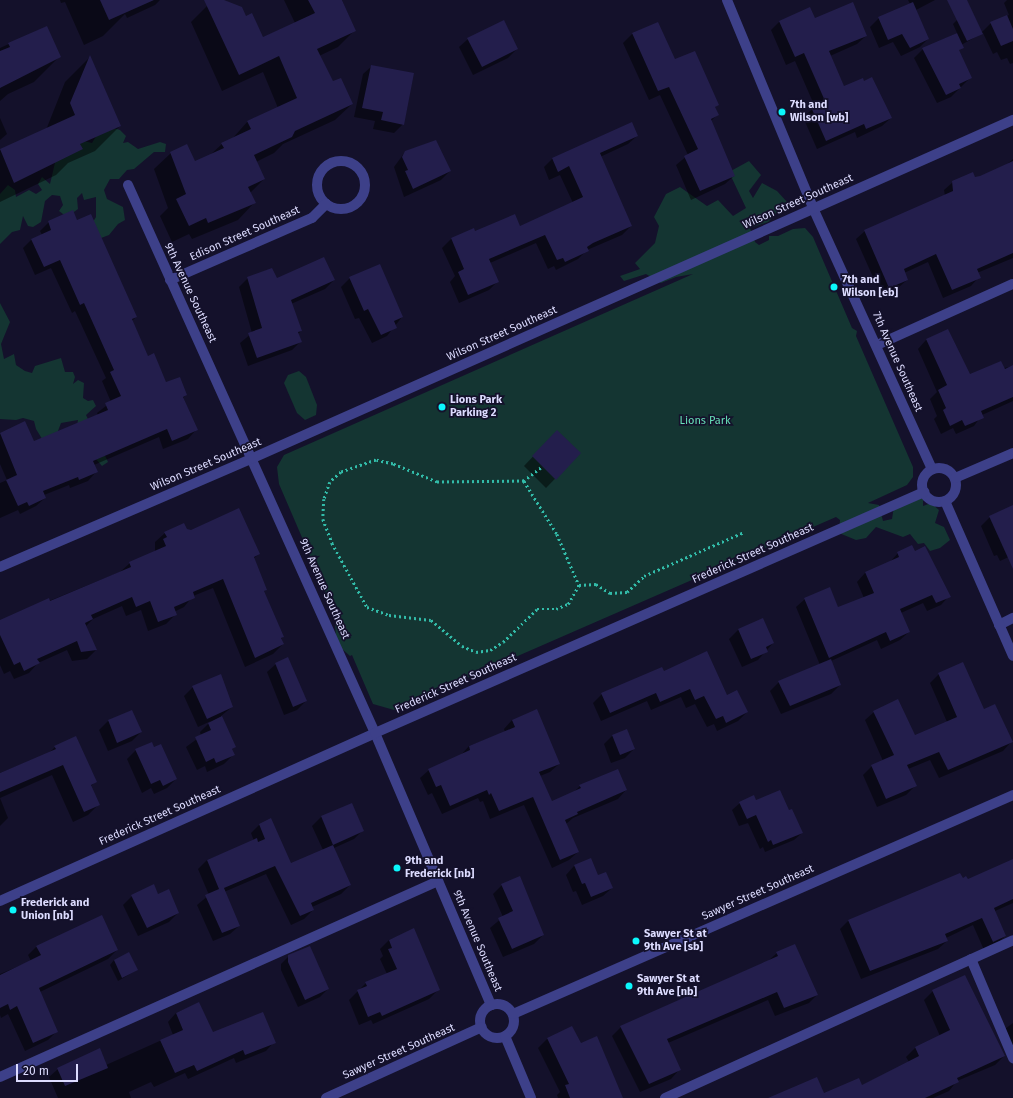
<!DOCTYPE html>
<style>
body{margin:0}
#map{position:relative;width:1013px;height:1098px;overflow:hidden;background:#14112b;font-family:"Fira Sans",sans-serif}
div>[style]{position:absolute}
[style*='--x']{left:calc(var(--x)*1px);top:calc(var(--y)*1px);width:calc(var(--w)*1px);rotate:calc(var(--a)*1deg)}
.green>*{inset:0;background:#143532}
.shadow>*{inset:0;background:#0007}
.building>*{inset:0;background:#231e4c}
.path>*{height:2.5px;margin-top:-1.25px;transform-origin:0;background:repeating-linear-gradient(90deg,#32bca9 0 2px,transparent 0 5px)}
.lane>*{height:10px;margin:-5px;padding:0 5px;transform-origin:5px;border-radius:5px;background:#3d4089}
.street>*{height:10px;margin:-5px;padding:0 5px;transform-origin:5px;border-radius:5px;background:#3d4089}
.street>.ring{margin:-5px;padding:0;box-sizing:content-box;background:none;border:10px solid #3d4089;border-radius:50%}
.dots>*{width:11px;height:11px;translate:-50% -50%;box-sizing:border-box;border:2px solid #14112b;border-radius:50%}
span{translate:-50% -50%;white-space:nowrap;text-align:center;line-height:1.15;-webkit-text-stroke:3.5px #14112b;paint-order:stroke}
.poi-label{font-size:11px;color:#dddcff;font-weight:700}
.left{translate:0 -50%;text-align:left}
.street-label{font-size:11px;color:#dddcff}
.park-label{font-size:11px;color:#67e0b8}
.scale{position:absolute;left:16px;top:1064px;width:62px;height:18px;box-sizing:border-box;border:2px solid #dddcff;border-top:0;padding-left:5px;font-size:12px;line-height:14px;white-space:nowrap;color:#dddcff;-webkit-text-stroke:3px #14112b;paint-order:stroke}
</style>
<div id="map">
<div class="green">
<div style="clip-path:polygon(111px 127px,120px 130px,126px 136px,123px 143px,128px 142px,138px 149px,160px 142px,166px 144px,165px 152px,154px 152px,134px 169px,127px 170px,119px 179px,110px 179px,104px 190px,107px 199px,123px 207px,125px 220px,118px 224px,109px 235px,101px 238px,91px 225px,96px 217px,96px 197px,84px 200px,82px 193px,77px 198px,78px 209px,67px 217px,59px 211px,63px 205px,60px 196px,52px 195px,45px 201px,41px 222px,33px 227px,28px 226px,23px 216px,20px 230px,12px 232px,0 244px,0 194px,8px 185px,15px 190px,16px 197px,29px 190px,36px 194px,42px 190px,38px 184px,42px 177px,50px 184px,57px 154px,84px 141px,92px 143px,98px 133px)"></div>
<div style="clip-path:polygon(749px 161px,761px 175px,749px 191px,753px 198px,762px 183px,777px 191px,788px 203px,768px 222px,750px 228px,755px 242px,759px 245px,769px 240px,769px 236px,778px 236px,793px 229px,805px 228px,813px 237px,852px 328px,857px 331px,856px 336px,913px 467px,913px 477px,907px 485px,868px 503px,879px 505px,883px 521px,892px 519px,895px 500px,918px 492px,923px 499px,923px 506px,931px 503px,939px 510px,935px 523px,944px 527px,950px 540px,940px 548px,930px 551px,924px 543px,918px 544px,910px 534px,903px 537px,876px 527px,866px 538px,856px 540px,839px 533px,840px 520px,836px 517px,394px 710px,373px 704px,352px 655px,350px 656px,341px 648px,336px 637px,335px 623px,338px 621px,279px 484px,277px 467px,284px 455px,693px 274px,676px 277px,661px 283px,646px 274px,624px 281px,620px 276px,640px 269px,635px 263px,655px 243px,659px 226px,654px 217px,666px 194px,680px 187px,707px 206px,718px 200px,733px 216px,746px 208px,729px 172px)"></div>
<div style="clip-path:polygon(0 303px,10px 322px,1px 344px,4px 359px,14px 354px,16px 365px,25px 371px,32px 373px,35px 366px,61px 358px,65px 372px,73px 372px,75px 377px,73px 384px,78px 380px,84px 383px,83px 398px,88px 401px,93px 400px,96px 406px,86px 415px,108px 462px,102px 466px,95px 458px,76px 431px,78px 420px,61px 423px,55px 439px,47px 447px,36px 429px,34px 421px,23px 418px,16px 420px,0 419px)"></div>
<div style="clip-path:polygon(299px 371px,306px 377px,317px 405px,316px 415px,305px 420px,297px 413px,284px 383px,288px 375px)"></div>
</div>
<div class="shadow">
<div style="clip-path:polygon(60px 0,160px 0,155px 5px,127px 18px,125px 14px,103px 36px,84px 45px,65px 2px,61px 3px)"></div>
<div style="clip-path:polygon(222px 0,245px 17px,262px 38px,295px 23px,284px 0,342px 0,355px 30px,338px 47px,319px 56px,333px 82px,352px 104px,335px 120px,283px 144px,274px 153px,256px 162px,264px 179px,250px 193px,254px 203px,238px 220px,192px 239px,189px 234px,172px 242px,160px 216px,168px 208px,154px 169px,171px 153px,194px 163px,209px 156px,222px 144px,232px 139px,248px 121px,278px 108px,263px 72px,222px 91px,191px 22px,207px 6px)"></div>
<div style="clip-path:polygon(908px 0,935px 0,916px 10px,928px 39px,920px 47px,901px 56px,893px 42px,879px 48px,870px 27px,879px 18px,910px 4px)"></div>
<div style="clip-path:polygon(1007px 0,1013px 0,1013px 63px,1010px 64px,1007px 58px,1001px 60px,997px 52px,993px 54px,983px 33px,961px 45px,958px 52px,970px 78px,951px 97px,937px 103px,914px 58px,923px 49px,957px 33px,953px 24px,957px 20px,981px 33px,991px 23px,1009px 15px,1004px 3px)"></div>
<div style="clip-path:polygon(814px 20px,866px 36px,857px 44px,830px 56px,844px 87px,864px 82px,891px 118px,882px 126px,857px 138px,855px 132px,817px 149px,803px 117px,815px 107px,795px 61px,786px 65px,771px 30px,780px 21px)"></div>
<div style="clip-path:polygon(657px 23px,674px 61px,717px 105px,714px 108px,718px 114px,711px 121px,734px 176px,725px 184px,691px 200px,676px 165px,688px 155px,660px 95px,649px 100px,623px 43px,632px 34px)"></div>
<div style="clip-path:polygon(46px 27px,59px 57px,34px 82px,8px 94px,0 101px,0 48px)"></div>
<div style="clip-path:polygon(468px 39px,517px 49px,508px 58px,473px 75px,459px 47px)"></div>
<div style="clip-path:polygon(90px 57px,120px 126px,95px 151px,68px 163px,56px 175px,0 202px,0 150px,46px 130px,65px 82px)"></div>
<div style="clip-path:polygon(372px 66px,403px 124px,394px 133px,373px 129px,375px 121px,354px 117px,363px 74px)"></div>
<div style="clip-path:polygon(0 118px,7px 134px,0 140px)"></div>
<div style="clip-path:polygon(637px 136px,628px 144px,600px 157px,631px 226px,622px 235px,587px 250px,578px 259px,556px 270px,554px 266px,548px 269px,536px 243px,490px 263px,498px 281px,489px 290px,459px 303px,450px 282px,455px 276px,442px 248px,451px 239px,473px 229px,475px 233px,520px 227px,573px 203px,560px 175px,549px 180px,544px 167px,552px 159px)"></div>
<div style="clip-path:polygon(405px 152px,450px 171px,441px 180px,404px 197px,394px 167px)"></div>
<div style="clip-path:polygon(1013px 159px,1013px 258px,977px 273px,979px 277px,971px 286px,943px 298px,928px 262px,904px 273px,907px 280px,898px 288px,881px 295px,856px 239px,865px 231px,945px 196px,944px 190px,953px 182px,980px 177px,1006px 165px)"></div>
<div style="clip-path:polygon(76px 221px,136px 317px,132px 321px,148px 357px,166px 383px,186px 395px,183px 398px,196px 430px,188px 439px,163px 449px,159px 437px,94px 465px,96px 472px,88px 481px,70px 488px,69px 485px,44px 495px,45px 498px,36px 506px,20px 514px,18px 510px,0 518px,0 483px,7px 480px,0 464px,0 434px,25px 423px,34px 442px,98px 416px,97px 413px,111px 402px,102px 381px,106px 378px,75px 311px,72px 313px,51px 268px,35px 275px,23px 248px,32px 239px,42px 235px,40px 231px,49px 222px)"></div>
<div style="clip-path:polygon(248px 278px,334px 280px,325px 289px,291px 304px,301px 331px,298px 334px,301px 341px,292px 350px,248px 366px,240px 343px,252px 333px,239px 287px)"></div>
<div style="clip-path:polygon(350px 278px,402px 317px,387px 336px,372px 343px,359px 318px,355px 319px,341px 287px)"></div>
<div style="clip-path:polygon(948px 330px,970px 376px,1013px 366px,1013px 401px,982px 415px,974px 426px,956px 434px,953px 428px,941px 434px,934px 419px,937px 416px,930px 399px,937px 392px,918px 349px,926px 340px)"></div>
<div style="clip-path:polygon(557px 431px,580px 453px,546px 488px,524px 466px)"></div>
<div style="clip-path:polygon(1013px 506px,1013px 555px,1000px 561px,997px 555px,994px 556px,981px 526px,990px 517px)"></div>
<div style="clip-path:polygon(186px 530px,259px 554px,253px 559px,266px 590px,263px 592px,283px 637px,281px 639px,283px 644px,273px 654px,245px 667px,213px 588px,193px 596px,184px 607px,174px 612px,175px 615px,166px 624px,148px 631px,141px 610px,126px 616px,122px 606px,93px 619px,86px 626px,96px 650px,87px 659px,72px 661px,67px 650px,38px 663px,29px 673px,14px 679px,10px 671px,4px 674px,0 665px,0 621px,120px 572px,130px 563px,155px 552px,155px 542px,165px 533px)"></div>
<div style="clip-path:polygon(898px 553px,949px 596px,941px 605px,927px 611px,923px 603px,901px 613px,909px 632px,900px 640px,881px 649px,877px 640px,831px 661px,840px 685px,831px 694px,781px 714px,770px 691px,779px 682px,820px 665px,796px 607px,805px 599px,837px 609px,864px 598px,857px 582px,865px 573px,890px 562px)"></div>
<div style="clip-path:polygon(763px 619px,773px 643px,758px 660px,742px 667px,729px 639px,738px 630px)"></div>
<div style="clip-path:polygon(276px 664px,306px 701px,297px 710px,284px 715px,267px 672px)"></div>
<div style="clip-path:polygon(663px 672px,726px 696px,747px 712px,738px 721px,717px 731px,714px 724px,707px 727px,695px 704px,686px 708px,681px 697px,651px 710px,647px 701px,601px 721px,593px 703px,602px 694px)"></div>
<div style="clip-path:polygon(939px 674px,984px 710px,1011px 742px,1003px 751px,939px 778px,930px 760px,908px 769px,915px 786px,906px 795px,877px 807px,863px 775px,872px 766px,883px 761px,865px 720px,874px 712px,914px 737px,947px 722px,930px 683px)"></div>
<div style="clip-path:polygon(193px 687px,232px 707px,221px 716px,235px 747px,231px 750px,233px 755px,224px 764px,207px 772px,205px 766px,197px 770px,186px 747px,201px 736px,200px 732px,211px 721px,198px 727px,184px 696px)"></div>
<div style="clip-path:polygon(131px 711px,141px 732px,132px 741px,108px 751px,99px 730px,108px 721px)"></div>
<div style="clip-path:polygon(512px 720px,559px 764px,550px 772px,540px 776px,552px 802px,573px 793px,580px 786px,626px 790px,618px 799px,573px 818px,566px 824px,578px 852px,569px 860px,552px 868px,524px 805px,490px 819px,483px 801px,480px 802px,478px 798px,442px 814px,432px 793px,428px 795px,420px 778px,429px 770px,461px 755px,469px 746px,505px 732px,504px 729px)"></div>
<div style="clip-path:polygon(613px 735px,634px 749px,625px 758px,611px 763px,604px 744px)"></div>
<div style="clip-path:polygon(55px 747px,95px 782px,90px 787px,98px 805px,88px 815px,73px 822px,52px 775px,0 798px,0 773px,49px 753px)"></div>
<div style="clip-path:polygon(136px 750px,176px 779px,167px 788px,154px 794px,151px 788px,142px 793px,127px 759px)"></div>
<div style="clip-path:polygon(0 798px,8px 818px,0 826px)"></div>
<div style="clip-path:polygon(756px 802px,788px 811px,802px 833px,794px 840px,765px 852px,763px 847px,760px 849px,748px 823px,739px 826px,732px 810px,740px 803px)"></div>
<div style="clip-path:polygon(352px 805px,363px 830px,354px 839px,334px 848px,350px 885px,341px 894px,312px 907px,313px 910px,304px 919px,291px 925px,266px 874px,224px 892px,239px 926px,230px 934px,213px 941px,197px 905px,209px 895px,198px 869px,207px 860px,254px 841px,251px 833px,260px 824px,291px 865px,323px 850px,312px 826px,321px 817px)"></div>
<div style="clip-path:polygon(1013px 860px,1013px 903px,995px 911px,1005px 936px,997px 944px,984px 950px,973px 925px,946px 938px,947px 941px,938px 949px,861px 979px,840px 929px,848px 921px,962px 879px,967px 881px)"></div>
<div style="clip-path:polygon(574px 866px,612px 888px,603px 896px,582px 905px,576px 891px,573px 892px,566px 875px)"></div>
<div style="clip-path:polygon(502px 885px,543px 935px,534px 944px,503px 957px,490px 928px,503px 917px,493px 894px)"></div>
<div style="clip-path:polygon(158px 895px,178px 913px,169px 922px,138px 936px,123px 905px,132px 896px)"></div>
<div style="clip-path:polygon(413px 930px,438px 990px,429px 999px,373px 1024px,371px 1020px,359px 1025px,349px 1000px,366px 983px,387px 974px,380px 959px,383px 956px,380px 949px,389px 940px)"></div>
<div style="clip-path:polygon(37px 946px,117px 950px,108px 959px,40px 992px,57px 1031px,48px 1040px,25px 1051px,8px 1014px,1px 1018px,0 1015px,0 974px,31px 961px,28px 955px)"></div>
<div style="clip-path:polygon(777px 953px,817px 995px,809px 1003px,775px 1016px,768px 1000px,668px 1043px,679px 1070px,671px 1079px,640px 1092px,612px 1036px,621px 1027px,768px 961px)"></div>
<div style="clip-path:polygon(289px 956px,328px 989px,320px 997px,298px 1007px,281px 970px,281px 964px)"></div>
<div style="clip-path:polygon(114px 960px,137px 970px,118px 981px,110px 965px)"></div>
<div style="clip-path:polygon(933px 991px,1004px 1056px,995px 1065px,957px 1081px,949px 1091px,933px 1098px,781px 1098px,824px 1094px,861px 1086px,909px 1062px,906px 1057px,915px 1048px,940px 1036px,924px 1000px)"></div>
<div style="clip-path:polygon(199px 1003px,213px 1034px,274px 1042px,266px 1051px,236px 1063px,234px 1058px,188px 1079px,185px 1073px,154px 1087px,151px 1082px,129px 1092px,131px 1098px,58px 1098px,49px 1077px,58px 1069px,106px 1065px,173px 1035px,168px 1022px,176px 1013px)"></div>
<div style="clip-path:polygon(1013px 1023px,1013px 1062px,998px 1034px)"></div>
<div style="clip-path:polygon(572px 1027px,580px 1044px,621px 1098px,558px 1098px,557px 1095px,560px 1092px,538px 1048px,547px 1039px)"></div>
</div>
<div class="building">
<div style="clip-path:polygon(100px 0,154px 0,109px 20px)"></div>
<div style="clip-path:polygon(204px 0,224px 0,242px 7px,246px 16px,252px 13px,263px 37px,315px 13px,308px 0,342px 0,356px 31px,317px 49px,333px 81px,341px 78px,353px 104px,295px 131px,292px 137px,254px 155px,265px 179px,248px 187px,256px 203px,208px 223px,206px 218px,189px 226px,176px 199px,186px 194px,170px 152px,187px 144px,195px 161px,224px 148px,221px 143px,251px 129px,247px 121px,297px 98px,279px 56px,239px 75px)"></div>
<div style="clip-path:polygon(947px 0,967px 0,983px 34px,967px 41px)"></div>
<div style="clip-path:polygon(853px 2px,867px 36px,829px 51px,844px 86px,863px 78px,864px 81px,872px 77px,892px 118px,866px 129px,864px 124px,826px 141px,811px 107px,825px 101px,804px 53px,795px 57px,779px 21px,810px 7px,815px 18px)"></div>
<div style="clip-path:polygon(913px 2px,929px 39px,910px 48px,902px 34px,888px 40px,878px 17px)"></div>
<div style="clip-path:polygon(1007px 15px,1013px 29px,1013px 41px,1001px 46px,990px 22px)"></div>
<div style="clip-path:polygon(504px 20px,518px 49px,482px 67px,467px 38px)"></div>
<div style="clip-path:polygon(658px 22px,675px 59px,695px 51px,719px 105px,715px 107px,719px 115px,711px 119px,735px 176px,700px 191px,684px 156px,698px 149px,669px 87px,658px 91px,632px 33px)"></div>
<div style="clip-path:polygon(47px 26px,61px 57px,0 88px,0 51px,10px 47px,8px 43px)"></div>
<div style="clip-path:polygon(957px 33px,964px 48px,959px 50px,972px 78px,959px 84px,961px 88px,946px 95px,922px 48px)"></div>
<div style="clip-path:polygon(90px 55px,121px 126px,80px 144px,83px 149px,14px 183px,0 149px,75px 115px,70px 103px)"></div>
<div style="clip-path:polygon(371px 65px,414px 73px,404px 125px,381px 120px,383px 112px,362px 108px)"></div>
<div style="clip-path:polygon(632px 122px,638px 136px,600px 153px,632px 226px,593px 243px,587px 247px,589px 251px,565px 262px,563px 258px,557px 260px,545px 235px,489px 259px,499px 282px,468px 295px,458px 272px,464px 269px,451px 238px,474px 228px,475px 231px,515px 214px,520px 226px,583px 197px,569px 166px,558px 172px,552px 158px)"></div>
<div style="clip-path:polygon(436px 140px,451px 171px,413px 189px,405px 171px,408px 170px,402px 157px,405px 151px)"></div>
<div style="clip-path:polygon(1013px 161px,1013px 253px,977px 269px,981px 278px,952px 290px,936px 254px,904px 269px,908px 280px,889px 288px,864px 230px,953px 191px,952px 181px,973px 172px,975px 177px,980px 176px)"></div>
<div style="clip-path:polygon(73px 210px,77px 220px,91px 214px,137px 317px,132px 319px,148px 356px,154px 353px,166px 382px,180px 377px,187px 395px,183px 397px,198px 430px,172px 441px,167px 429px,93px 461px,98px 472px,79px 480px,78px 477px,43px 491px,46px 498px,29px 506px,27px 502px,18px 506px,6px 480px,17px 475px,0 433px,25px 421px,34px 441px,108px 410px,105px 403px,121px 396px,110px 372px,114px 370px,84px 303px,80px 305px,60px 260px,44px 267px,31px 239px,51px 230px,48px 221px)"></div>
<div style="clip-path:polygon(324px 257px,335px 280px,291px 300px,302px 331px,298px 332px,302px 342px,257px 358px,248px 333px,262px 328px,247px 277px,272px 268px,277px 278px)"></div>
<div style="clip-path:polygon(380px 264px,403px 317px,394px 321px,397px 328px,381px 335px,368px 309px,364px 311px,349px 277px)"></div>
<div style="clip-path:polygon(948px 329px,970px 374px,1001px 361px,1005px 369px,1013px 365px,1013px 397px,981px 411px,984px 418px,965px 426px,962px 420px,950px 426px,943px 410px,946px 408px,938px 390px,947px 385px,926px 339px)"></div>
<div style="clip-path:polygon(557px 430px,581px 453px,556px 480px,532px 456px)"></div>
<div style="clip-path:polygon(1013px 505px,1013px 569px,989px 516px)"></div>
<div style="clip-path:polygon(239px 508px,260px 554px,254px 557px,267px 590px,264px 591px,284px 637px,281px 638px,284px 644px,255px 658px,223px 579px,193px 592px,195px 598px,174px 607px,177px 615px,158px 622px,150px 601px,136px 607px,132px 597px,91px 615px,93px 619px,85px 623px,97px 650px,81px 652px,77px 641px,37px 659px,40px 663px,24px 671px,20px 662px,14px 665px,0 635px,0 620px,49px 598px,50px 601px,131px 567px,129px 562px,166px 546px,163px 539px,167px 537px,164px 532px,184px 523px,187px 529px,191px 530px)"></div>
<div style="clip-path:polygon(912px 545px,915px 551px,925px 546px,951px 597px,936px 603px,932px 595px,900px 609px,910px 632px,890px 641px,886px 632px,829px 658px,804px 598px,830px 587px,838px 607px,874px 593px,865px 572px,899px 557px,897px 552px)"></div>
<div style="clip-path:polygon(763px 618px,774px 643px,766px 647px,768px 652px,751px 659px,738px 629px)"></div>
<div style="clip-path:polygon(707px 651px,727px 695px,737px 690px,748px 712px,726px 723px,723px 716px,716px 719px,704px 696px,695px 700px,690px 689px,660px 702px,656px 693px,610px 713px,601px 693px,662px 667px,664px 671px)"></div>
<div style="clip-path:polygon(288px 657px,307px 701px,293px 707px,275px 663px)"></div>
<div style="clip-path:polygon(831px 659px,841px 685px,790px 706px,778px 681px)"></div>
<div style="clip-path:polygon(963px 662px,984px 709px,995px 704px,1013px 742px,948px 770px,939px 752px,907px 765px,917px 786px,886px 799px,871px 765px,894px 755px,873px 711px,898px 699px,915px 735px,957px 717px,938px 673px)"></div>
<div style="clip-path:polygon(221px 674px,233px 707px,207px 719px,192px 686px)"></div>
<div style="clip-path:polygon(537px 709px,560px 764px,539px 772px,552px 801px,581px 788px,579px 785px,618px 769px,627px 790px,577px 812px,578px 814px,565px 820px,579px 852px,560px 860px,533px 797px,499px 811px,491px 793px,489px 795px,487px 790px,450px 806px,441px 785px,436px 787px,428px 769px,470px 750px,469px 746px,515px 727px,512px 720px)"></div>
<div style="clip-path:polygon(132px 710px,142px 732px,117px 743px,108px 720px)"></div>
<div style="clip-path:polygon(222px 716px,236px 747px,232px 749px,235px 755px,216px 763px,214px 758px,206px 762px,195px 737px,211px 730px,208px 723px)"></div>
<div style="clip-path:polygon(627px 729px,635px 749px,620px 755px,612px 735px)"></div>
<div style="clip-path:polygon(76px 736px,97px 782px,91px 785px,100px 805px,84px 812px,63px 765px,0 792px,0 773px,56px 749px,54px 746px)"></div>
<div style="clip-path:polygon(152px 742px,154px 747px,161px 744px,177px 779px,163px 786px,160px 780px,151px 784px,135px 749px)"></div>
<div style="clip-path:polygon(780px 790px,789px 810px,792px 809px,803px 833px,773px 845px,771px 840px,768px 842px,756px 815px,747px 819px,739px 802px,754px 795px,756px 800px)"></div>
<div style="clip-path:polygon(352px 803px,364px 831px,333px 845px,321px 816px)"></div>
<div style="clip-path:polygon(271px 818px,291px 863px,333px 845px,351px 885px,311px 903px,314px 910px,300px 916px,275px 866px,224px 888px,240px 926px,222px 933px,205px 895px,219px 889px,207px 860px,257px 838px,258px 842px,265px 839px,259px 824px)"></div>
<div style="clip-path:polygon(591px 858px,598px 875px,606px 872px,613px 888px,591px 897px,585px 883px,582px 884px,574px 865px)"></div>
<div style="clip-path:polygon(1013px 859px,1013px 899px,994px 908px,1006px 936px,993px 942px,982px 918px,945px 934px,948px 941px,870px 971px,848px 920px,960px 873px,963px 878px,966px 876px,968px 879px)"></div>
<div style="clip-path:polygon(520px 876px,544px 935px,512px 949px,498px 918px,513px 911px,501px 884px)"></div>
<div style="clip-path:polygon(154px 884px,158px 894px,169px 889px,179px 913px,147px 928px,131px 895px)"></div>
<div style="clip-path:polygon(102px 915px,118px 950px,39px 988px,58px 1032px,33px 1043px,17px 1006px,10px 1010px,8px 1004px,0 1008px,0 975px,41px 955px,36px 946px)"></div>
<div style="clip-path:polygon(414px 928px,440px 990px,382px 1016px,380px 1012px,368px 1017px,357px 990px,367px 986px,365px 982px,397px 969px,388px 949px,392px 948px,389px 940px)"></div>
<div style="clip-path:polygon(795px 944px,818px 995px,784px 1008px,777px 992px,667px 1039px,681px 1070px,649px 1084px,620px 1026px,778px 956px,776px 952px)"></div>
<div style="clip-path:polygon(310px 946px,329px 989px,305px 1000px,288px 962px,288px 955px)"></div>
<div style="clip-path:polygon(129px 952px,138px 970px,122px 978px,114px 960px)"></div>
<div style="clip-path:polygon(965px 975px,1005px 1056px,957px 1078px,959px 1082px,925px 1098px,768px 1098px,817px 1077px,824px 1093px,859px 1078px,862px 1085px,919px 1056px,915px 1047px,950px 1030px,932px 990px)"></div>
<div style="clip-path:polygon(199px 1002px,213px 1032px,263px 1012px,276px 1043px,245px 1055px,243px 1050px,197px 1071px,194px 1065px,175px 1073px,160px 1040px,183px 1030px,176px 1013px)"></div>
<div style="clip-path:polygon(572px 1026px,581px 1043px,597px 1036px,623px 1098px,570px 1098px,565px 1085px,569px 1084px,547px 1038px)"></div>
<div style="clip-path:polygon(100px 1048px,108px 1068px,65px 1086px,57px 1068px)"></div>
</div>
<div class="path">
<div style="--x:541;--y:468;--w:21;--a:143"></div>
<div style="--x:524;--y:481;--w:62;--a:58.1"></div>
<div style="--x:557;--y:534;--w:56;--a:66.7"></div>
<div style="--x:524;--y:481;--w:87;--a:179.3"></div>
<div style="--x:437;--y:482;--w:48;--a:-157.8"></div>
<div style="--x:393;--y:464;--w:17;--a:-167"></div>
<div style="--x:376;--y:460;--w:37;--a:161"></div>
<div style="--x:341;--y:472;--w:15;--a:138"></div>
<div style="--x:330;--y:482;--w:18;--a:109"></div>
<div style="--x:324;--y:499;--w:20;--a:93"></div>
<div style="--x:323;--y:519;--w:26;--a:69"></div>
<div style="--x:332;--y:543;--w:73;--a:61.3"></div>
<div style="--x:367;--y:607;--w:23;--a:20"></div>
<div style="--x:389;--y:615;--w:42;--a:6.8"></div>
<div style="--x:431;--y:620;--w:40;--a:40"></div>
<div style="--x:462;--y:646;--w:15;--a:23"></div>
<div style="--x:476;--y:652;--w:14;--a:-8"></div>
<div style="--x:490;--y:650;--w:15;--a:-32"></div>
<div style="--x:503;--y:642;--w:47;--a:-44.1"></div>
<div style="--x:537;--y:609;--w:19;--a:0"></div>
<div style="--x:556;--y:609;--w:13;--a:-23"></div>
<div style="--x:568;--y:604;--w:22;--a:-60"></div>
<div style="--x:579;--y:585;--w:17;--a:-3"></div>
<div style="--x:596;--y:584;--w:17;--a:33"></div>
<div style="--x:610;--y:593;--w:17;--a:-3"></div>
<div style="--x:627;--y:592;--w:23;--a:-43"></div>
<div style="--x:644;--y:576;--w:109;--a:-23.7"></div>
</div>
<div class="lane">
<div style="--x:877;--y:345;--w:149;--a:-24.2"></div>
<div style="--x:999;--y:625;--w:16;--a:-27"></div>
<div style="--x:971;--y:959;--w:108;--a:67"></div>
<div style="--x:0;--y:1077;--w:480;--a:-24.1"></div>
<div style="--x:665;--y:1098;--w:382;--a:-24.4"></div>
</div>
<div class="street">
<div style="--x:727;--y:0;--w:225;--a:67.5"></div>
<div style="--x:813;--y:208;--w:287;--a:65.5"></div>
<div class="ring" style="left:317px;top:161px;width:38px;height:38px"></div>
<div style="--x:128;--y:185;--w:601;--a:65.74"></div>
<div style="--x:375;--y:733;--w:296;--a:66.9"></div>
<div style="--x:170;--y:280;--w:155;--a:-23.6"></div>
<div style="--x:312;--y:218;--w:20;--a:-45"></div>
<div class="ring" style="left:922px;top:468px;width:24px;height:24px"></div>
<div style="--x:955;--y:478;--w:63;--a:-23.3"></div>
<div style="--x:945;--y:501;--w:169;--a:66.3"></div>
<div style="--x:0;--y:567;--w:275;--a:-23.3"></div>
<div style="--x:253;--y:458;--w:832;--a:-23.98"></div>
<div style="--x:0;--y:901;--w:411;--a:-24.1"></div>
<div style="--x:375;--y:733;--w:600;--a:-23.7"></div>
<div class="ring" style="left:480px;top:1004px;width:24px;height:24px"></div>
<div style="--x:513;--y:1014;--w:546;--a:-23.65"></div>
<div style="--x:505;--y:1036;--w:67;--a:67.2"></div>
<div style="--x:326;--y:1098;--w:171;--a:-24.5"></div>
</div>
<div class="dots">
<div style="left:782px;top:112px;background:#0bf7fc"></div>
<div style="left:834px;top:287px;background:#0bf7fc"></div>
<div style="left:442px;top:407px;background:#0bf7fc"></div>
<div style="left:397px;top:868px;background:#0bf7fc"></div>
<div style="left:13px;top:910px;background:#0bf7fc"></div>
<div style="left:636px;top:941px;background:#0bf7fc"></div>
<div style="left:629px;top:986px;background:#0bf7fc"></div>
</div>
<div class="poi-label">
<span class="left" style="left:790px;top:112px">7th and<br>Wilson [wb]</span>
<span class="left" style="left:842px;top:287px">7th and<br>Wilson [eb]</span>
<span class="left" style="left:450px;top:407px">Lions Park<br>Parking 2</span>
<span class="left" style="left:405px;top:868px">9th and<br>Frederick [nb]</span>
<span class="left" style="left:21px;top:910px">Frederick and<br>Union [nb]</span>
<span class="left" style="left:644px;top:941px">Sawyer St at<br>9th Ave [sb]</span>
<span class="left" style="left:637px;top:986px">Sawyer St at<br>9th Ave [nb]</span>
</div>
<div class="street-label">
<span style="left:798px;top:202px;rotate:-24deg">Wilson Street Southeast</span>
<span style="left:245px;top:234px;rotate:-24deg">Edison Street Southeast</span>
<span style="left:190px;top:293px;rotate:65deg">9th Avenue Southeast</span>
<span style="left:502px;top:334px;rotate:-24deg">Wilson Street Southeast</span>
<span style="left:897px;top:362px;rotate:66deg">7th Avenue Southeast</span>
<span style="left:206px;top:465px;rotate:-23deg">Wilson Street Southeast</span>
<span style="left:753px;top:554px;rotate:-24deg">Frederick Street Southeast</span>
<span style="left:324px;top:589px;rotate:66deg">9th Avenue Southeast</span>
<span style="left:456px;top:684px;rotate:-24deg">Frederick Street Southeast</span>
<span style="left:160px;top:816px;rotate:-24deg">Frederick Street Southeast</span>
<span style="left:758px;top:893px;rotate:-24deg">Sawyer Street Southeast</span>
<span style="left:477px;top:941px;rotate:67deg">9th Avenue Southeast</span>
<span style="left:399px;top:1052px;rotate:-24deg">Sawyer Street Southeast</span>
</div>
<div class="park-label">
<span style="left:705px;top:421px">Lions Park</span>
</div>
<div class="scale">20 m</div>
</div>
